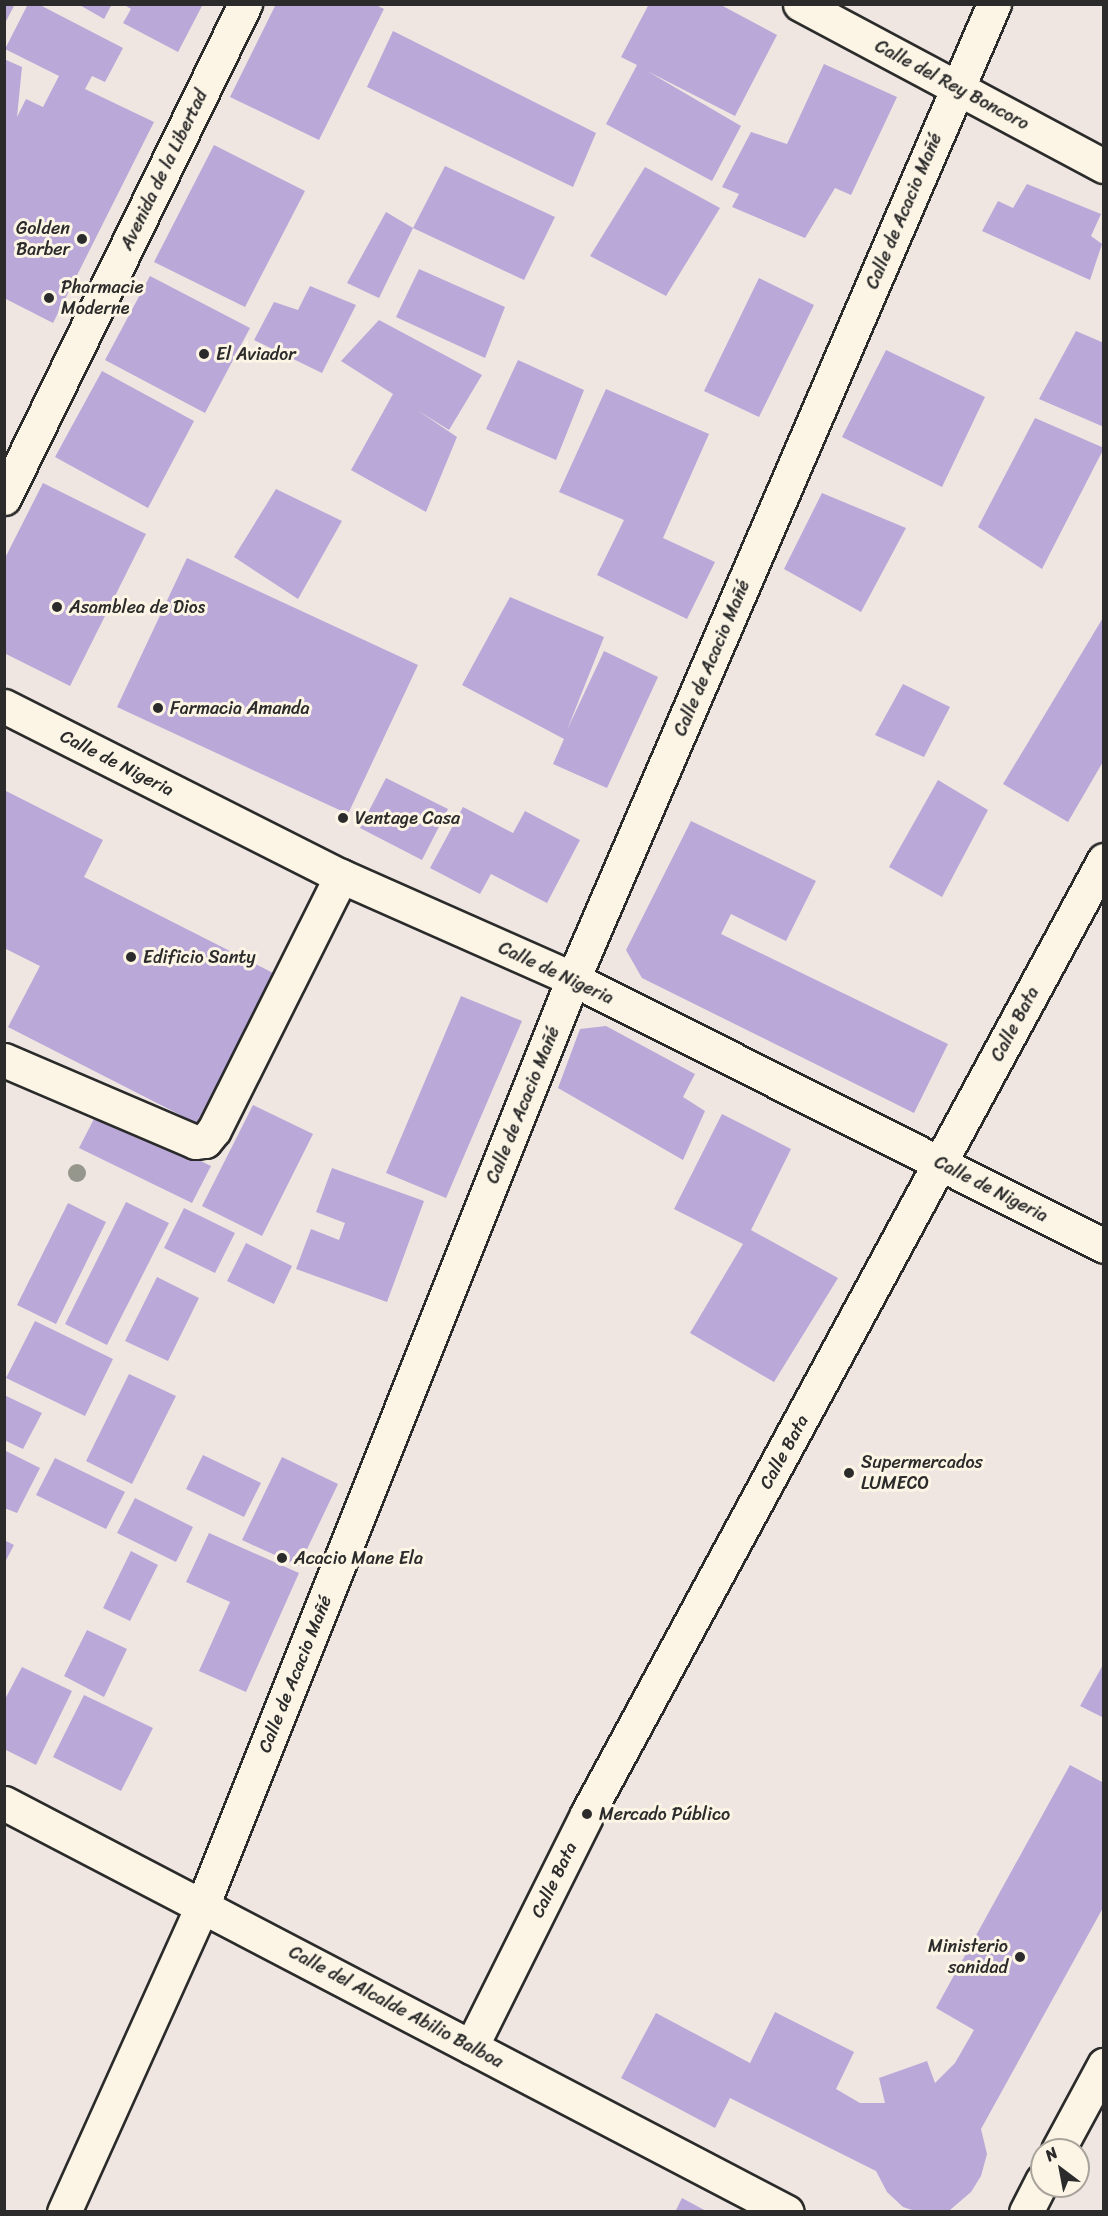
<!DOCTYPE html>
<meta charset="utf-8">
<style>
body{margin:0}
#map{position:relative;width:1108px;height:2216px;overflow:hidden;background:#efe6e2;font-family:Sriracha,sans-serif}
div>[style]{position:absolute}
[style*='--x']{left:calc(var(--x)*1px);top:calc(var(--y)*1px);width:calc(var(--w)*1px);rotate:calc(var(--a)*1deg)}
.building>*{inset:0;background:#baa8d8}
.roads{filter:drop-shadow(2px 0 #2b2b2b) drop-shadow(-2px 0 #2b2b2b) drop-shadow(0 2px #2b2b2b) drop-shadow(0 -2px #2b2b2b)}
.minor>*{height:33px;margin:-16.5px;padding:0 16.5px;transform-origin:16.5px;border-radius:16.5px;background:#fcf5e5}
.major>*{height:33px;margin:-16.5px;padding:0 16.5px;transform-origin:16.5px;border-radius:16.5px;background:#fcf5e5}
.trees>*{width:18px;height:18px;margin:-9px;border-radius:50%;background:#95978c}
.dots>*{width:16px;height:16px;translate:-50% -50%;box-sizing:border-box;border:3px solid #fcf5e5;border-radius:50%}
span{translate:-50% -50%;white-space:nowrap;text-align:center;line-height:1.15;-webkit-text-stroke:6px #fcf5e5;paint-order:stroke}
.street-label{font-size:18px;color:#2b2b2b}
.poi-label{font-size:18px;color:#2b2b2b}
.right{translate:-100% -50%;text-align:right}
.left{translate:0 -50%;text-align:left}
.frame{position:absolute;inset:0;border:6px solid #2b2b2b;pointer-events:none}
.north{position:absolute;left:1030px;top:2138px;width:60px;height:60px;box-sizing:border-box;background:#fcf5e5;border:2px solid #a8a49b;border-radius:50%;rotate:328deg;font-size:16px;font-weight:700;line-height:24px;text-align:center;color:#2b2b2b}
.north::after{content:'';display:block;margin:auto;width:21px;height:27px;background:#2b2b2b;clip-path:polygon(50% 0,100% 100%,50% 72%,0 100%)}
</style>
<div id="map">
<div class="building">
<div style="clip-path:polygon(4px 4px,15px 4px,4px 25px)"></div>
<div style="clip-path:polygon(28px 4px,38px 4px,123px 48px,105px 82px,92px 76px,85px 89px,154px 122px,53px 323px,4px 298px,4px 59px,22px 67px,17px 117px,26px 99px,43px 107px,59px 76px,5px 49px)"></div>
<div style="clip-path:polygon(78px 4px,112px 4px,104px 19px)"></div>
<div style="clip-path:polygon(123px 4px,203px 4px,178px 52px,123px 23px,131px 9px)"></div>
<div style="clip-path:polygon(276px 4px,374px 4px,384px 9px,319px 140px,230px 97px)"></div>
<div style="clip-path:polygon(649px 4px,719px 4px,777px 35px,735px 116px,647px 71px,741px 126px,712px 181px,606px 124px,637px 65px,621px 57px)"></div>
<div style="clip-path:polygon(393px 31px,596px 133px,573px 187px,367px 87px)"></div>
<div style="clip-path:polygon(824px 64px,897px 97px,851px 195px,835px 188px,805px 238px,732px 207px,739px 194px,722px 187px,751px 132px,787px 144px)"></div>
<div style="clip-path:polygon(214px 145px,305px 191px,245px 307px,154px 262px)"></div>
<div style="clip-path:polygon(445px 166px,555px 217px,524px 280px,413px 228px)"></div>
<div style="clip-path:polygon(645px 167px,720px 208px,666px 296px,590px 256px)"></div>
<div style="clip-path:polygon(1027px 184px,1101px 214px,1091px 236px,1102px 244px,1090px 280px,982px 231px,998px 201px,1013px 208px)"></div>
<div style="clip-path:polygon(386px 212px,413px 228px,379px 298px,347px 283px)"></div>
<div style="clip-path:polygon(419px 269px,505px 307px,485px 358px,396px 317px)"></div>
<div style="clip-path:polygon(150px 276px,250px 328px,205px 413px,105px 360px)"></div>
<div style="clip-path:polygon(759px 278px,814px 305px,759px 417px,704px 391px)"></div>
<div style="clip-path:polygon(310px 286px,356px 305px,322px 373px,254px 340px,274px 302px,298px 310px)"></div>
<div style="clip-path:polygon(379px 320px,482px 375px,449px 430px,417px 410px,457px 437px,426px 512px,351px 470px,393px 394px,341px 361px)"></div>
<div style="clip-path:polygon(1076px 331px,1104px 343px,1104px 427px,1039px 399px)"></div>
<div style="clip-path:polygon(886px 350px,985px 397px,942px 487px,842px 437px)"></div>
<div style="clip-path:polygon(518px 360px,584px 390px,556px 460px,486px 429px)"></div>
<div style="clip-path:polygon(102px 371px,194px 421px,148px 508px,55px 457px)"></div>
<div style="clip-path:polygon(606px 389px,709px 434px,663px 538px,715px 562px,687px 619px,597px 575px,624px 520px,559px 492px)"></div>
<div style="clip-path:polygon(1035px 418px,1104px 448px,1042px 569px,978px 527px)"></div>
<div style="clip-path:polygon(43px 483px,146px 534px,70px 686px,4px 653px,4px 560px)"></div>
<div style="clip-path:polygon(276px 489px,342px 521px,298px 599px,234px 557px)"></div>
<div style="clip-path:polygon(822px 493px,906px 528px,861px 612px,784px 569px)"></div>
<div style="clip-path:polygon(187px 558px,418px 665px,348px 814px,117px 707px)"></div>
<div style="clip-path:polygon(510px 597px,604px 637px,567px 730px,604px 651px,658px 677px,607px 788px,553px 764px,564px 739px,462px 685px)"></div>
<div style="clip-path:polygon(1104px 616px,1104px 760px,1068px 822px,1003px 784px)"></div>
<div style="clip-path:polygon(903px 684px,950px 707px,924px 757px,875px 735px)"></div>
<div style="clip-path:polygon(386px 778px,448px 809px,422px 860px,360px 828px)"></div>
<div style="clip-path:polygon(938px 780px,988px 810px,942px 897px,889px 867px)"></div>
<div style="clip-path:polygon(4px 790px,103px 840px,84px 877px,275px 974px,198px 1124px,8px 1027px,40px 966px,4px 948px)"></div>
<div style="clip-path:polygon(463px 807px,513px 833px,525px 811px,580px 840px,547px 903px,491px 874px,480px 894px,430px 868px)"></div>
<div style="clip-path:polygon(691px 821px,816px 881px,786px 941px,731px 914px,721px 934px,948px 1044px,914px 1113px,642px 978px,626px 950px)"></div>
<div style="clip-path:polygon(461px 996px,522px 1021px,446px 1198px,386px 1173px)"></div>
<div style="clip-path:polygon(606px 1026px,695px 1074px,683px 1097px,705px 1111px,683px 1160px,558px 1088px,580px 1029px)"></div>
<div style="clip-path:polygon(253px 1105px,313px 1134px,262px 1236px,202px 1206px)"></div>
<div style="clip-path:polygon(98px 1111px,211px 1166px,192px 1203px,79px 1148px)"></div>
<div style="clip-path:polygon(722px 1114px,791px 1149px,751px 1230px,838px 1278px,774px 1382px,690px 1333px,743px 1244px,674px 1209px)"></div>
<div style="clip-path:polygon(332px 1168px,424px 1201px,387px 1302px,296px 1269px,311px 1229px,339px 1240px,345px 1223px,316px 1212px)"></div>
<div style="clip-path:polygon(126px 1202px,169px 1223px,107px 1345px,65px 1324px)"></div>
<div style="clip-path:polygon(68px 1203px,106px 1222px,56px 1324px,17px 1305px)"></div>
<div style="clip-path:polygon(184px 1208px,235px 1233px,215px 1273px,164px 1248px)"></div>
<div style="clip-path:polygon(246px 1243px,292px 1266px,274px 1304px,227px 1281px)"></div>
<div style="clip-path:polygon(157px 1277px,199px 1298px,168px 1361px,125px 1341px)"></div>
<div style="clip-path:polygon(35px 1321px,113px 1359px,85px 1416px,6px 1378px)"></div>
<div style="clip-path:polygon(129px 1374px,176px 1396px,132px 1484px,86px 1461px)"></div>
<div style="clip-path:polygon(4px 1395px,42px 1413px,23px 1449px,4px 1440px)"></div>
<div style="clip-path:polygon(4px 1450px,40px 1468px,17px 1513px,4px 1508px)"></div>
<div style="clip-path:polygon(203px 1455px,261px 1483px,244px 1517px,186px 1489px)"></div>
<div style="clip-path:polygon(282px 1457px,338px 1484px,299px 1566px,242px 1540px)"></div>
<div style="clip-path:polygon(55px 1458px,125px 1492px,106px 1529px,36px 1495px)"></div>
<div style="clip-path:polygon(135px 1498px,193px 1527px,176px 1562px,117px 1533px)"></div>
<div style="clip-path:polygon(209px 1533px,299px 1573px,246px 1692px,199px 1671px,230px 1602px,186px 1582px)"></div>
<div style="clip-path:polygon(4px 1540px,14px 1545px,4px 1564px)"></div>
<div style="clip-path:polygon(131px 1551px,158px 1565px,130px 1621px,103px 1608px)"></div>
<div style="clip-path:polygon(87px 1630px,127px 1649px,104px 1697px,64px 1676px)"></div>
<div style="clip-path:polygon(1104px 1663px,1104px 1718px,1080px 1706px)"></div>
<div style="clip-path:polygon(22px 1667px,72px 1691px,36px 1765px,4px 1749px,4px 1701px)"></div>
<div style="clip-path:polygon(84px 1695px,153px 1728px,121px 1791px,53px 1757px)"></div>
<div style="clip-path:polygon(1070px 1765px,1104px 1783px,1104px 1906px,981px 2129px,987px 2154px,981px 2176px,971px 2192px,950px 2210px,918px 2212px,903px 2207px,887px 2192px,876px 2171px,730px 2098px,715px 2128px,621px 2078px,656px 2013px,750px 2063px,775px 2012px,854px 2052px,836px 2089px,860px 2103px,885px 2103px,879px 2078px,927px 2061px,935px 2083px,955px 2063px,974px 2030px,936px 2008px)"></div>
<div style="clip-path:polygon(682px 2198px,708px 2212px,675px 2212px)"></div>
</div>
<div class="roads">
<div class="minor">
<div style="--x:800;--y:4;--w:344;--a:28.1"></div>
<div style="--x:4;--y:498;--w:550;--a:-63.99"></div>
<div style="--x:4;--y:706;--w:377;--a:26.8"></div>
<div style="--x:341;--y:876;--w:254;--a:23.9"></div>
<div style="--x:573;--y:979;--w:594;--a:26.69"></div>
<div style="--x:4;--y:1060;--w:208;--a:23.2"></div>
<div style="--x:195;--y:1142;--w:10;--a:-6"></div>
<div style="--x:205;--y:1141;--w:14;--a:-51"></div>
<div style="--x:214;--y:1130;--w:284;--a:-63.4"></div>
<div style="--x:4;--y:1803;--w:883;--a:27.58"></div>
<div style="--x:471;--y:2047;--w:260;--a:-63.5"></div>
<div style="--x:587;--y:1814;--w:1085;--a:-61.55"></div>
<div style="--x:64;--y:2212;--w:338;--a:-65.7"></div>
<div style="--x:203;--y:1904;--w:996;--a:-68.2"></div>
<div style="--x:573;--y:979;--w:1062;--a:-66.65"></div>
</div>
<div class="major">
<div style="--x:1058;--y:2150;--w:97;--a:-61.6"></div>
<div style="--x:1026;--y:2212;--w:36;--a:-63"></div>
</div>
</div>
<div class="trees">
<div style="left:77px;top:1173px"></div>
</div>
<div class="dots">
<div style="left:82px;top:239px;background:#2b2b2b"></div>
<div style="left:49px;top:298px;background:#2b2b2b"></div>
<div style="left:204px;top:354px;background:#2b2b2b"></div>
<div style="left:57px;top:607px;background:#2b2b2b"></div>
<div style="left:158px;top:708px;background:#2b2b2b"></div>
<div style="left:343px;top:818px;background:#2b2b2b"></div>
<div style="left:131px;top:957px;background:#2b2b2b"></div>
<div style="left:849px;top:1473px;background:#2b2b2b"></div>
<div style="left:282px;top:1558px;background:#2b2b2b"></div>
<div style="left:587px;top:1814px;background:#2b2b2b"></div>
<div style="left:1020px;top:1957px;background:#2b2b2b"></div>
</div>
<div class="street-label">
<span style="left:952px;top:85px;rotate:28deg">Calle del Rey Boncoro</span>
<span style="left:164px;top:170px;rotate:-64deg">Avenida de la Libertad</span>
<span style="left:904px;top:211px;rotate:-67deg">Calle de Acacio Mañé</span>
<span style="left:712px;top:658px;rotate:-67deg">Calle de Acacio Mañé</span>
<span style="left:117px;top:763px;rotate:27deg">Calle de Nigeria</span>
<span style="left:556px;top:973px;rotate:25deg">Calle de Nigeria</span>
<span style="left:1015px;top:1024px;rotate:-62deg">Calle Bata</span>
<span style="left:523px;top:1105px;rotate:-68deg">Calle de Acacio Mañé</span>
<span style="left:991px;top:1189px;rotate:27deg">Calle de Nigeria</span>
<span style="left:784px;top:1452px;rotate:-61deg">Calle Bata</span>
<span style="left:295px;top:1674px;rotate:-68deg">Calle de Acacio Mañé</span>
<span style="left:554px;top:1880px;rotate:-64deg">Calle Bata</span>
<span style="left:396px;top:2007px;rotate:28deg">Calle del Alcalde Abilio Balboa</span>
</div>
<div class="poi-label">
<span class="right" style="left:70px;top:239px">Golden<br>Barber</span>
<span class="left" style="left:61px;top:298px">Pharmacie<br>Moderne</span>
<span class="left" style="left:216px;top:354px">El Aviador</span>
<span class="left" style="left:69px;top:607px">Asamblea de Dios</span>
<span class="left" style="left:170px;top:708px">Farmacia Amanda</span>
<span class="left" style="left:355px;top:818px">Ventage Casa</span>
<span class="left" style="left:143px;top:957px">Edificio Santy</span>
<span class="left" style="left:861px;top:1473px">Supermercados<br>LUMECO</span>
<span class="left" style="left:294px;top:1558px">Acacio Mane Ela</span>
<span class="left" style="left:599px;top:1814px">Mercado Público</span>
<span class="right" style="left:1008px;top:1957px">Ministerio<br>sanidad</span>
</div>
<div class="frame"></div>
<div class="north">N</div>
</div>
